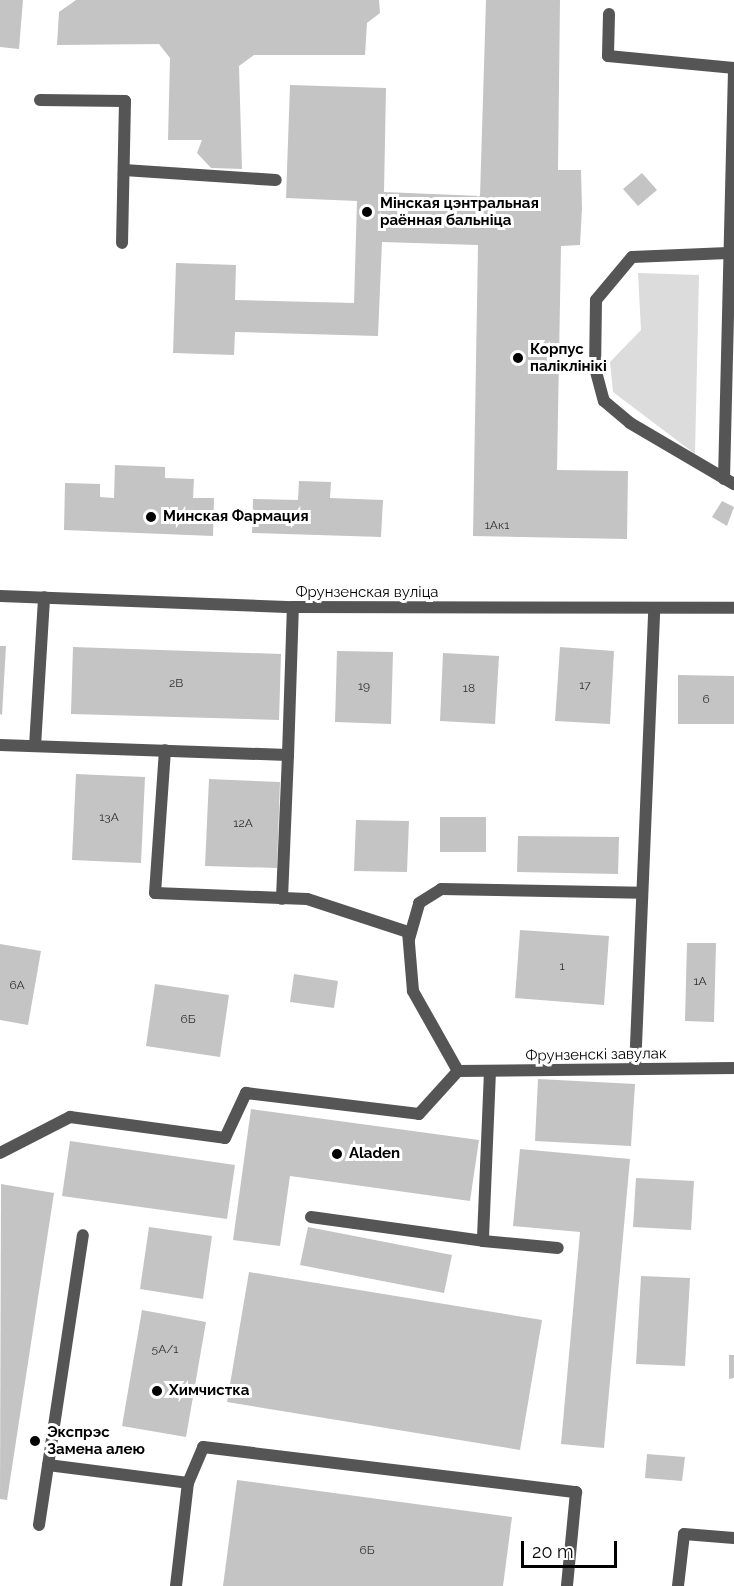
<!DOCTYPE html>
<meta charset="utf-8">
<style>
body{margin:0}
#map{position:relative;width:734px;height:1586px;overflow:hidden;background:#fff;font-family:Raleway,sans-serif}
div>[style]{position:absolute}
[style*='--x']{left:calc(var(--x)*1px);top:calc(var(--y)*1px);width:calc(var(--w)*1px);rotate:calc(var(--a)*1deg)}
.green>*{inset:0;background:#dcdcdc}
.building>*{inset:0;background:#c4c4c4}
.service>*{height:12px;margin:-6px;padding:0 6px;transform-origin:6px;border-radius:6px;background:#555}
.minor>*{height:12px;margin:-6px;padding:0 6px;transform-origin:6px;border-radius:6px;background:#555}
.dots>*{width:16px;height:16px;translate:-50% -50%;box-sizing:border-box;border:3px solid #fff;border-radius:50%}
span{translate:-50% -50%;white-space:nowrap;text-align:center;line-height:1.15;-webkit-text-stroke:6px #fff;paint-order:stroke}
.number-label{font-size:12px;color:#313131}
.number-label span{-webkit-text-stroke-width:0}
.poi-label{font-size:15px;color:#000;font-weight:700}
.left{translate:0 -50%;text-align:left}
.street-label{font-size:15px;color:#000}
.scale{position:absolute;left:521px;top:1541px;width:96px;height:27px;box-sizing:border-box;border:3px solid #000;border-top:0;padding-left:8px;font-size:18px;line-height:21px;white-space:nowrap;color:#000;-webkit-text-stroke:4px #fff;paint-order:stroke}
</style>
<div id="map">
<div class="green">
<div style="clip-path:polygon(638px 273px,699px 275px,695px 454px,613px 392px,610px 362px,641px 330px)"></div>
</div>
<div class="building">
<div style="clip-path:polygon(0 0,23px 0,19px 49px,0 47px)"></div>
<div style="clip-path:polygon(76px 0,379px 0,380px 13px,367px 23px,365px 55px,254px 55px,239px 66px,242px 169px,211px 168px,197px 153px,202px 140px,168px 140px,170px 58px,159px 44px,57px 45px,59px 12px)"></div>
<div style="clip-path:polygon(486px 0,560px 0,558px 170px,581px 170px,582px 208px,580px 245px,561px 246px,557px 470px,628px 471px,627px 539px,473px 536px,478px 245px,382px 242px,378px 336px,235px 332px,234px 355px,173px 353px,176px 263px,236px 265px,235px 300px,354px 303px,357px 201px,286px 198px,290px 85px,386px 88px,384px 192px,480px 196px)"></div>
<div style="clip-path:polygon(642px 173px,657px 190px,638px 206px,623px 189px)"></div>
<div style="clip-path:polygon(115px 465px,165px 467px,165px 478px,194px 479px,193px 498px,214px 498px,213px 536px,64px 530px,65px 483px,100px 484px,100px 497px,114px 498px)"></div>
<div style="clip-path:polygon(299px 481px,331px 482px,330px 498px,383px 500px,381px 537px,252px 533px,253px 499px,298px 500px)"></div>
<div style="clip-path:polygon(722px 501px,734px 507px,727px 526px,712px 517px)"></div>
<div style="clip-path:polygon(0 646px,6px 646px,2px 715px,0 714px)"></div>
<div style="clip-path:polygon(73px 647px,281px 654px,279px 720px,71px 714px)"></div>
<div style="clip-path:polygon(560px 647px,614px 651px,610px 724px,555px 721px)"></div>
<div style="clip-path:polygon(337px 651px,393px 652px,391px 724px,335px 722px)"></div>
<div style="clip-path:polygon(443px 653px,499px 656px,495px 724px,440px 721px)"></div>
<div style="clip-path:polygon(678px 675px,734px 676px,734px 724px,678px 724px)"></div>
<div style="clip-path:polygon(76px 774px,145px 777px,141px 863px,72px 860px)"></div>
<div style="clip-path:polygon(209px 779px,280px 782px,277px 868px,205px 866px)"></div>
<div style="clip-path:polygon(440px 817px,486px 817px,486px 852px,440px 852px)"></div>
<div style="clip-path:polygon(356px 820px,409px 821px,407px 872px,354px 871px)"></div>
<div style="clip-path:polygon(518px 836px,619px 837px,618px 874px,517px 872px)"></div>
<div style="clip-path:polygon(520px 930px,609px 936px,604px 1005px,515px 998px)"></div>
<div style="clip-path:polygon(687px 943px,716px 943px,714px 1022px,685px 1021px)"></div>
<div style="clip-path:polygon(0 944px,41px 951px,28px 1025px,0 1020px)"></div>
<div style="clip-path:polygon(294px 974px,338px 981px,334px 1008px,290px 1002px)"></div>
<div style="clip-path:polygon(155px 984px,229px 995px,220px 1057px,146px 1046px)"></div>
<div style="clip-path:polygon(538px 1079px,635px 1084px,631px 1146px,535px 1141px)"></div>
<div style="clip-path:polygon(251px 1109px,479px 1140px,470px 1201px,290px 1176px,280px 1246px,233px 1240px)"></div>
<div style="clip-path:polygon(70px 1141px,235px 1165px,227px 1219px,62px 1196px)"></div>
<div style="clip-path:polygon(520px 1149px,630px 1159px,604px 1448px,561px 1444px,580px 1232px,513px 1226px)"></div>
<div style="clip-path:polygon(636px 1178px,694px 1181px,691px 1230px,633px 1227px)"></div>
<div style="clip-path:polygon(1px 1184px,54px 1193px,7px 1500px,0 1499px)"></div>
<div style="clip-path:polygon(149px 1227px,212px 1236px,203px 1299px,140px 1289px)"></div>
<div style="clip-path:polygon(308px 1227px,452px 1255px,444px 1293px,300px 1265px)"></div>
<div style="clip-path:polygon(249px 1272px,542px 1320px,520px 1450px,227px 1402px)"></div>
<div style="clip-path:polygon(641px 1276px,690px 1278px,685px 1366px,636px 1364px)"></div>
<div style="clip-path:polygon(142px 1310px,206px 1322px,186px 1437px,122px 1426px)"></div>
<div style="clip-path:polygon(729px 1355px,734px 1355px,734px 1378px,729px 1379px)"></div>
<div style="clip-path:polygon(647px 1454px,685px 1457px,682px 1481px,645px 1478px)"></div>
<div style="clip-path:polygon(237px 1480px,512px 1517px,503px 1586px,223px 1586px)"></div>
</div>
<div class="service">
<div style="--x:609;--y:14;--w:42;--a:91.4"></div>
<div style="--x:608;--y:56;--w:127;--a:5.4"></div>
<div style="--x:40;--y:100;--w:85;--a:0.7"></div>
<div style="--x:125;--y:101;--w:142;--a:91.2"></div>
<div style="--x:124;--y:170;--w:152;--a:3.8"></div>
<div style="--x:728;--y:253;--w:96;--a:177.6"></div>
<div style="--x:632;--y:257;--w:56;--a:129.9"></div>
<div style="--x:596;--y:300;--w:68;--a:90.8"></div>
<div style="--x:595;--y:368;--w:34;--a:75"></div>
<div style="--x:604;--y:401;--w:34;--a:40"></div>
<div style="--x:630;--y:423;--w:121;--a:30.4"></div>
<div style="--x:724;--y:479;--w:411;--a:-88.6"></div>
<div style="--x:0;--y:745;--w:288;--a:2"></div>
<div style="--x:288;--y:755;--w:144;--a:92.4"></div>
<div style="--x:35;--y:746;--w:149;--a:-86.5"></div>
<div style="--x:288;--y:755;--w:148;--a:-88.1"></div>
<div style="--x:409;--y:939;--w:37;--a:-74"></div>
<div style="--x:419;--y:903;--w:26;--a:-32"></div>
<div style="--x:441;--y:889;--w:200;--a:1.1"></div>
<div style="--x:635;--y:1069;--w:460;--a:-87.6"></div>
<div style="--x:490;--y:1071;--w:170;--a:92.4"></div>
<div style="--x:483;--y:1241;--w:75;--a:5.3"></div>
<div style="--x:0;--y:1153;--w:79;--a:-27.2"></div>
<div style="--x:70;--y:1117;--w:156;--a:7.7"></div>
<div style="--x:225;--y:1138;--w:50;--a:-65"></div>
<div style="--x:246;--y:1093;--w:174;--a:6.9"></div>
<div style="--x:419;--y:1114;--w:58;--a:-47.8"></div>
<div style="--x:458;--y:1071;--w:92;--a:-119.4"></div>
<div style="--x:413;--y:991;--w:59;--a:-94.8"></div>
<div style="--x:408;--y:932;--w:106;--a:-161.9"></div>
<div style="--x:307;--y:899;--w:152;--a:-177.7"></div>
<div style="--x:155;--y:893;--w:143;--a:-86"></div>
<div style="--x:311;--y:1217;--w:174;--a:7.9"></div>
<div style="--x:48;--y:1465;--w:141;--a:7.3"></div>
<div style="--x:39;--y:1525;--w:293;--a:-81.4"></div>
<div style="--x:176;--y:1586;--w:104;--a:-83.4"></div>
<div style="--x:188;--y:1483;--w:39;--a:-67"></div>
<div style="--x:203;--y:1447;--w:376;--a:6.9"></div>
<div style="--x:576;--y:1492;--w:94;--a:95.5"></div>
<div style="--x:678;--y:1586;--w:52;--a:-83.4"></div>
<div style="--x:684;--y:1534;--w:50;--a:4.6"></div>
</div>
<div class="minor">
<div style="--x:0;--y:596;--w:293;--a:2.2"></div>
<div style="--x:293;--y:607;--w:441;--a:0.1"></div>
<div style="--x:458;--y:1071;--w:276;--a:-0.6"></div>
</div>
<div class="dots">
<div style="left:367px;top:212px;background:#000"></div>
<div style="left:518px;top:358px;background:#000"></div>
<div style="left:151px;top:517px;background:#000"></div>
<div style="left:337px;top:1154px;background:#000"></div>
<div style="left:157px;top:1391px;background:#000"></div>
<div style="left:35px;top:1441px;background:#000"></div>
</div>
<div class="number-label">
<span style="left:497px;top:526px">1Ак1</span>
<span style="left:176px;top:684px">2В</span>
<span style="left:585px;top:686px">17</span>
<span style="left:364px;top:687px">19</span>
<span style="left:469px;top:689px">18</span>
<span style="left:706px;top:700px">6</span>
<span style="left:109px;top:818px">13А</span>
<span style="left:243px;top:824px">12А</span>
<span style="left:562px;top:967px">1</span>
<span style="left:700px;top:982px">1А</span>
<span style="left:17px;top:986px">6А</span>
<span style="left:188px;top:1020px">6Б</span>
<span style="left:165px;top:1350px">5А/1</span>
<span style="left:367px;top:1551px">6Б</span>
</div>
<div class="poi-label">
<span class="left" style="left:380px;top:212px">Мінская цэнтральная<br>раённая бальніца</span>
<span class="left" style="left:530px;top:358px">Корпус<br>паліклінікі</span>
<span class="left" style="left:163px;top:517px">Минская Фармация</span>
<span class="left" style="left:349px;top:1154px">Aladen</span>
<span class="left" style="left:169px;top:1391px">Химчистка</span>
<span class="left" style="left:47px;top:1441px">Экспрэс<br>Замена алею</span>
</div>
<div class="street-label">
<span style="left:367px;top:593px">Фрунзенская вуліца</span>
<span style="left:596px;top:1055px;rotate:-1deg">Фрунзенскі завулак</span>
</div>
<div class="scale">20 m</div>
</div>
